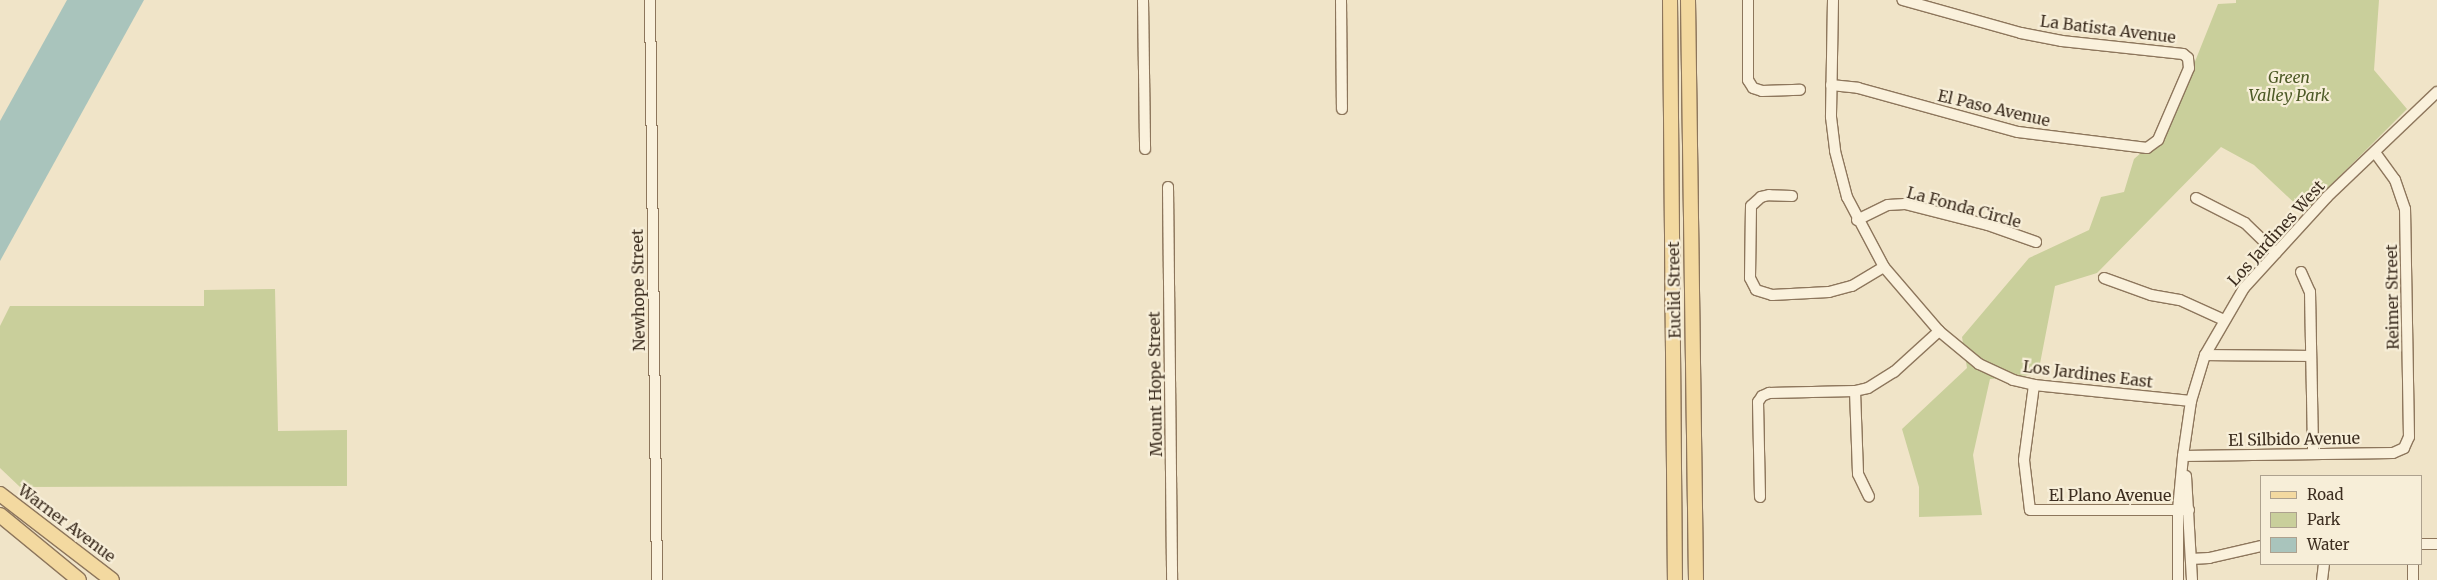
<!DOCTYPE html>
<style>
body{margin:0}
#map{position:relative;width:2437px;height:580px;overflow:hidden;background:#f0e4c8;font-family:Merriweather,serif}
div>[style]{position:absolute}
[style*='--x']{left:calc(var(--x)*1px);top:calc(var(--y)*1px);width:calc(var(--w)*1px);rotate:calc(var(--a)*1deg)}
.green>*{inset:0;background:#c9cf9b}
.water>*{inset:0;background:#a9c4bc}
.roads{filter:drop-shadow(1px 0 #8d765c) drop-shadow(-1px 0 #8d765c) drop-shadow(0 1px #8d765c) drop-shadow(0 -1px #8d765c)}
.minor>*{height:10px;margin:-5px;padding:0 5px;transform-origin:5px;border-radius:5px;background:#faf1dc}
.major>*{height:14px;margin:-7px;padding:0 7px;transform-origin:7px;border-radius:7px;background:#f3d9a0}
span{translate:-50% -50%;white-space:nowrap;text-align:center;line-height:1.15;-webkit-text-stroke:4.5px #f7eed8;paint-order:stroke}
.street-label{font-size:16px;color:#3d2e20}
.park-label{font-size:16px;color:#4d5a26;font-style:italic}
.legend{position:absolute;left:2260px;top:475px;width:162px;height:90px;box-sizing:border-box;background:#f7eed8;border:1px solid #ada18e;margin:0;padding:6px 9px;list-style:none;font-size:15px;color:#3d2e20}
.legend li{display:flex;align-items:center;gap:10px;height:25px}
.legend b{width:25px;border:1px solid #ada18e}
</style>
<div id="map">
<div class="green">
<div style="clip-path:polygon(2236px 0,2379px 0,2374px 70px,2407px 109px,2304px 212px,2254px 165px,2221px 147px,2097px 273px,2055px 286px,2038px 374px,1990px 379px,1973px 455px,1982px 515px,1919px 517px,1919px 487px,1902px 429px,1967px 368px,1962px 337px,2029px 258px,2089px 230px,2101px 197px,2124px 192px,2134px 159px,2168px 129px,2218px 4px,2236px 3px)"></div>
<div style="clip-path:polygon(275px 289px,278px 431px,347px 430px,347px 486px,20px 487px,0 468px,0 326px,10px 306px,204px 306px,204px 290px)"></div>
</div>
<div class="water">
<div style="clip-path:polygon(67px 0,144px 0,0 261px,0 121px)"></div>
</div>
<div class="roads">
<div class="minor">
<div style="--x:650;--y:0;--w:580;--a:89.31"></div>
<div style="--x:1143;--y:0;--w:149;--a:89.2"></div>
<div style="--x:1341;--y:0;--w:109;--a:89.5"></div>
<div style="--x:1748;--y:0;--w:80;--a:90"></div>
<div style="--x:1748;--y:80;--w:9;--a:58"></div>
<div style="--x:1753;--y:88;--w:9;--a:18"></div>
<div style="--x:1762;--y:91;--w:38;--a:-2"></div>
<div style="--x:1833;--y:0;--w:117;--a:91"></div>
<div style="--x:1831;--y:117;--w:34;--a:83"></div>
<div style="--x:1835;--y:151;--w:48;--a:75.4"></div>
<div style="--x:1847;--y:197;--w:79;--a:62.1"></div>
<div style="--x:1884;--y:267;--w:84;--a:49.3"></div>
<div style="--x:1939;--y:331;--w:52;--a:39.5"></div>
<div style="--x:1979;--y:364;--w:38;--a:25"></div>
<div style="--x:2013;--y:380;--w:22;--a:13"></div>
<div style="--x:2034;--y:385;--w:158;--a:5.8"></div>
<div style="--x:1831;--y:85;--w:27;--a:6"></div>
<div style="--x:1858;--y:88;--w:166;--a:15.4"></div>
<div style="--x:2018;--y:132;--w:130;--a:7.1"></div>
<div style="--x:2147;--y:148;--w:14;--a:-36"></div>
<div style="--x:2158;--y:140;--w:78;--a:-66.7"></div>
<div style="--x:2189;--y:68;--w:10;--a:-96"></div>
<div style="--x:2188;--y:58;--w:6;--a:-141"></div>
<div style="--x:2183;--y:54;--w:122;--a:-173.9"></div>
<div style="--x:2062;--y:41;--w:42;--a:-169"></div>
<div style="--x:2021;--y:33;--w:123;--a:-164.4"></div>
<div style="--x:1168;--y:187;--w:393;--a:89.4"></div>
<div style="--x:1792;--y:196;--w:23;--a:-178"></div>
<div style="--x:1769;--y:195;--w:8;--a:166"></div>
<div style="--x:1761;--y:197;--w:13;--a:138"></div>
<div style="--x:1751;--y:206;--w:72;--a:90.8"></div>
<div style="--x:1750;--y:278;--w:13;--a:63"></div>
<div style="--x:1756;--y:290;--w:17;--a:17"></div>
<div style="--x:1772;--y:295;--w:57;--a:-3"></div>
<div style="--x:1829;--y:292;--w:24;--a:-15"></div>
<div style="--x:1852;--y:286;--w:37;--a:-31"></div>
<div style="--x:2196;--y:198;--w:55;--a:27"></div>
<div style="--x:2245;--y:223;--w:43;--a:44.1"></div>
<div style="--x:1857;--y:220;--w:34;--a:-26"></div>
<div style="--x:1888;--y:205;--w:17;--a:-3"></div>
<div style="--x:1905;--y:204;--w:86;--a:14.2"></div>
<div style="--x:1988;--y:225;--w:51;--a:19.5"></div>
<div style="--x:2301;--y:272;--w:22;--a:66"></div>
<div style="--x:2310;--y:292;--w:161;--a:88.9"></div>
<div style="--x:2104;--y:278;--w:50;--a:19.9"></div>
<div style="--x:2151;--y:295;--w:29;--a:10"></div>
<div style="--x:2180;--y:300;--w:48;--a:24.4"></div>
<div style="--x:2205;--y:355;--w:106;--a:0.5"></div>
<div style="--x:2034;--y:385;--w:76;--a:97.6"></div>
<div style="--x:2024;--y:460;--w:50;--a:83.2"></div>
<div style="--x:2030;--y:510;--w:159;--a:0"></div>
<div style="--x:1855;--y:391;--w:83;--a:87.9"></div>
<div style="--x:1858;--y:474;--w:25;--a:64"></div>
<div style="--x:2183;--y:456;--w:210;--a:-0.8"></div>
<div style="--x:2393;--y:453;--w:12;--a:-24"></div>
<div style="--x:2404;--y:448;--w:12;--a:-66"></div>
<div style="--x:2409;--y:437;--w:228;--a:-91"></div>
<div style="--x:2405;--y:209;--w:31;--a:-109"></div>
<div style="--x:2395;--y:180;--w:34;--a:-126"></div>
<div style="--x:2186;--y:476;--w:104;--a:86.7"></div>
<div style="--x:1760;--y:497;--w:95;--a:-91.2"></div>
<div style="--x:1758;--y:402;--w:7;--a:-56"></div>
<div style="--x:1762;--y:396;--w:8;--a:-23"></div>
<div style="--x:1769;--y:393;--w:86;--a:-1.3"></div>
<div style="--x:1855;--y:391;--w:13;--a:-13"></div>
<div style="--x:1868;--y:388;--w:31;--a:-32"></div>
<div style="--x:1894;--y:372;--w:61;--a:-42.3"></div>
<div style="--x:2421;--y:544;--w:16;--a:0"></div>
<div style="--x:2191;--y:559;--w:18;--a:-3"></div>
<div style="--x:2209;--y:558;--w:53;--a:-13"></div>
<div style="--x:2178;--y:580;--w:70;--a:-90"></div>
<div style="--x:2178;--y:510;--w:54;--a:-84.7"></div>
<div style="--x:2183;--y:456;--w:56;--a:-81.7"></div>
<div style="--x:2191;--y:401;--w:48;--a:-73.1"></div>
<div style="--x:2205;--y:355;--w:78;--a:-59.8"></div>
<div style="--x:2244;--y:288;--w:123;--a:-47.6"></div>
<div style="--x:2327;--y:197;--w:152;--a:-43.7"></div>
<div style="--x:2322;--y:580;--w:16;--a:-83"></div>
<div style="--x:2413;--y:580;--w:16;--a:-90"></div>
</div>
<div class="major">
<div style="--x:1670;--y:0;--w:580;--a:89.51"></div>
<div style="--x:1688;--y:0;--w:580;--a:89.21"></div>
<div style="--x:0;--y:494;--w:141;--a:37.5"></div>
<div style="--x:0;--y:515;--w:102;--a:39.4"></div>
</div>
</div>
<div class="street-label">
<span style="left:2108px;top:29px;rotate:7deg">La Batista Avenue</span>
<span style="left:1994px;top:108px;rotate:13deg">El Paso Avenue</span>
<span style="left:1964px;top:207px;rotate:15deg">La Fonda Circle</span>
<span style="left:2276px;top:233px;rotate:-48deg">Los Jardines West</span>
<span style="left:638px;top:290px;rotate:-91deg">Newhope Street</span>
<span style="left:1674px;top:290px;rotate:-91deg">Euclid Street</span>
<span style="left:2392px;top:297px;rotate:-91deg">Reimer Street</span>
<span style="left:2088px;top:374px;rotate:7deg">Los Jardines East</span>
<span style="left:1155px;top:384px;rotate:-91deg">Mount Hope Street</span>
<span style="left:2294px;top:439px;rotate:-1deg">El Silbido Avenue</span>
<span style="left:2110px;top:495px">El Plano Avenue</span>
<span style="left:67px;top:523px;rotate:37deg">Warner Avenue</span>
</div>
<div class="park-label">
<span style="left:2289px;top:86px">Green<br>Valley Park</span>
</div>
<ul class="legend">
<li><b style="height:6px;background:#f3d9a0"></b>Road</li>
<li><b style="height:14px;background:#c9cf9b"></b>Park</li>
<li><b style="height:14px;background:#a9c4bc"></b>Water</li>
</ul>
</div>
